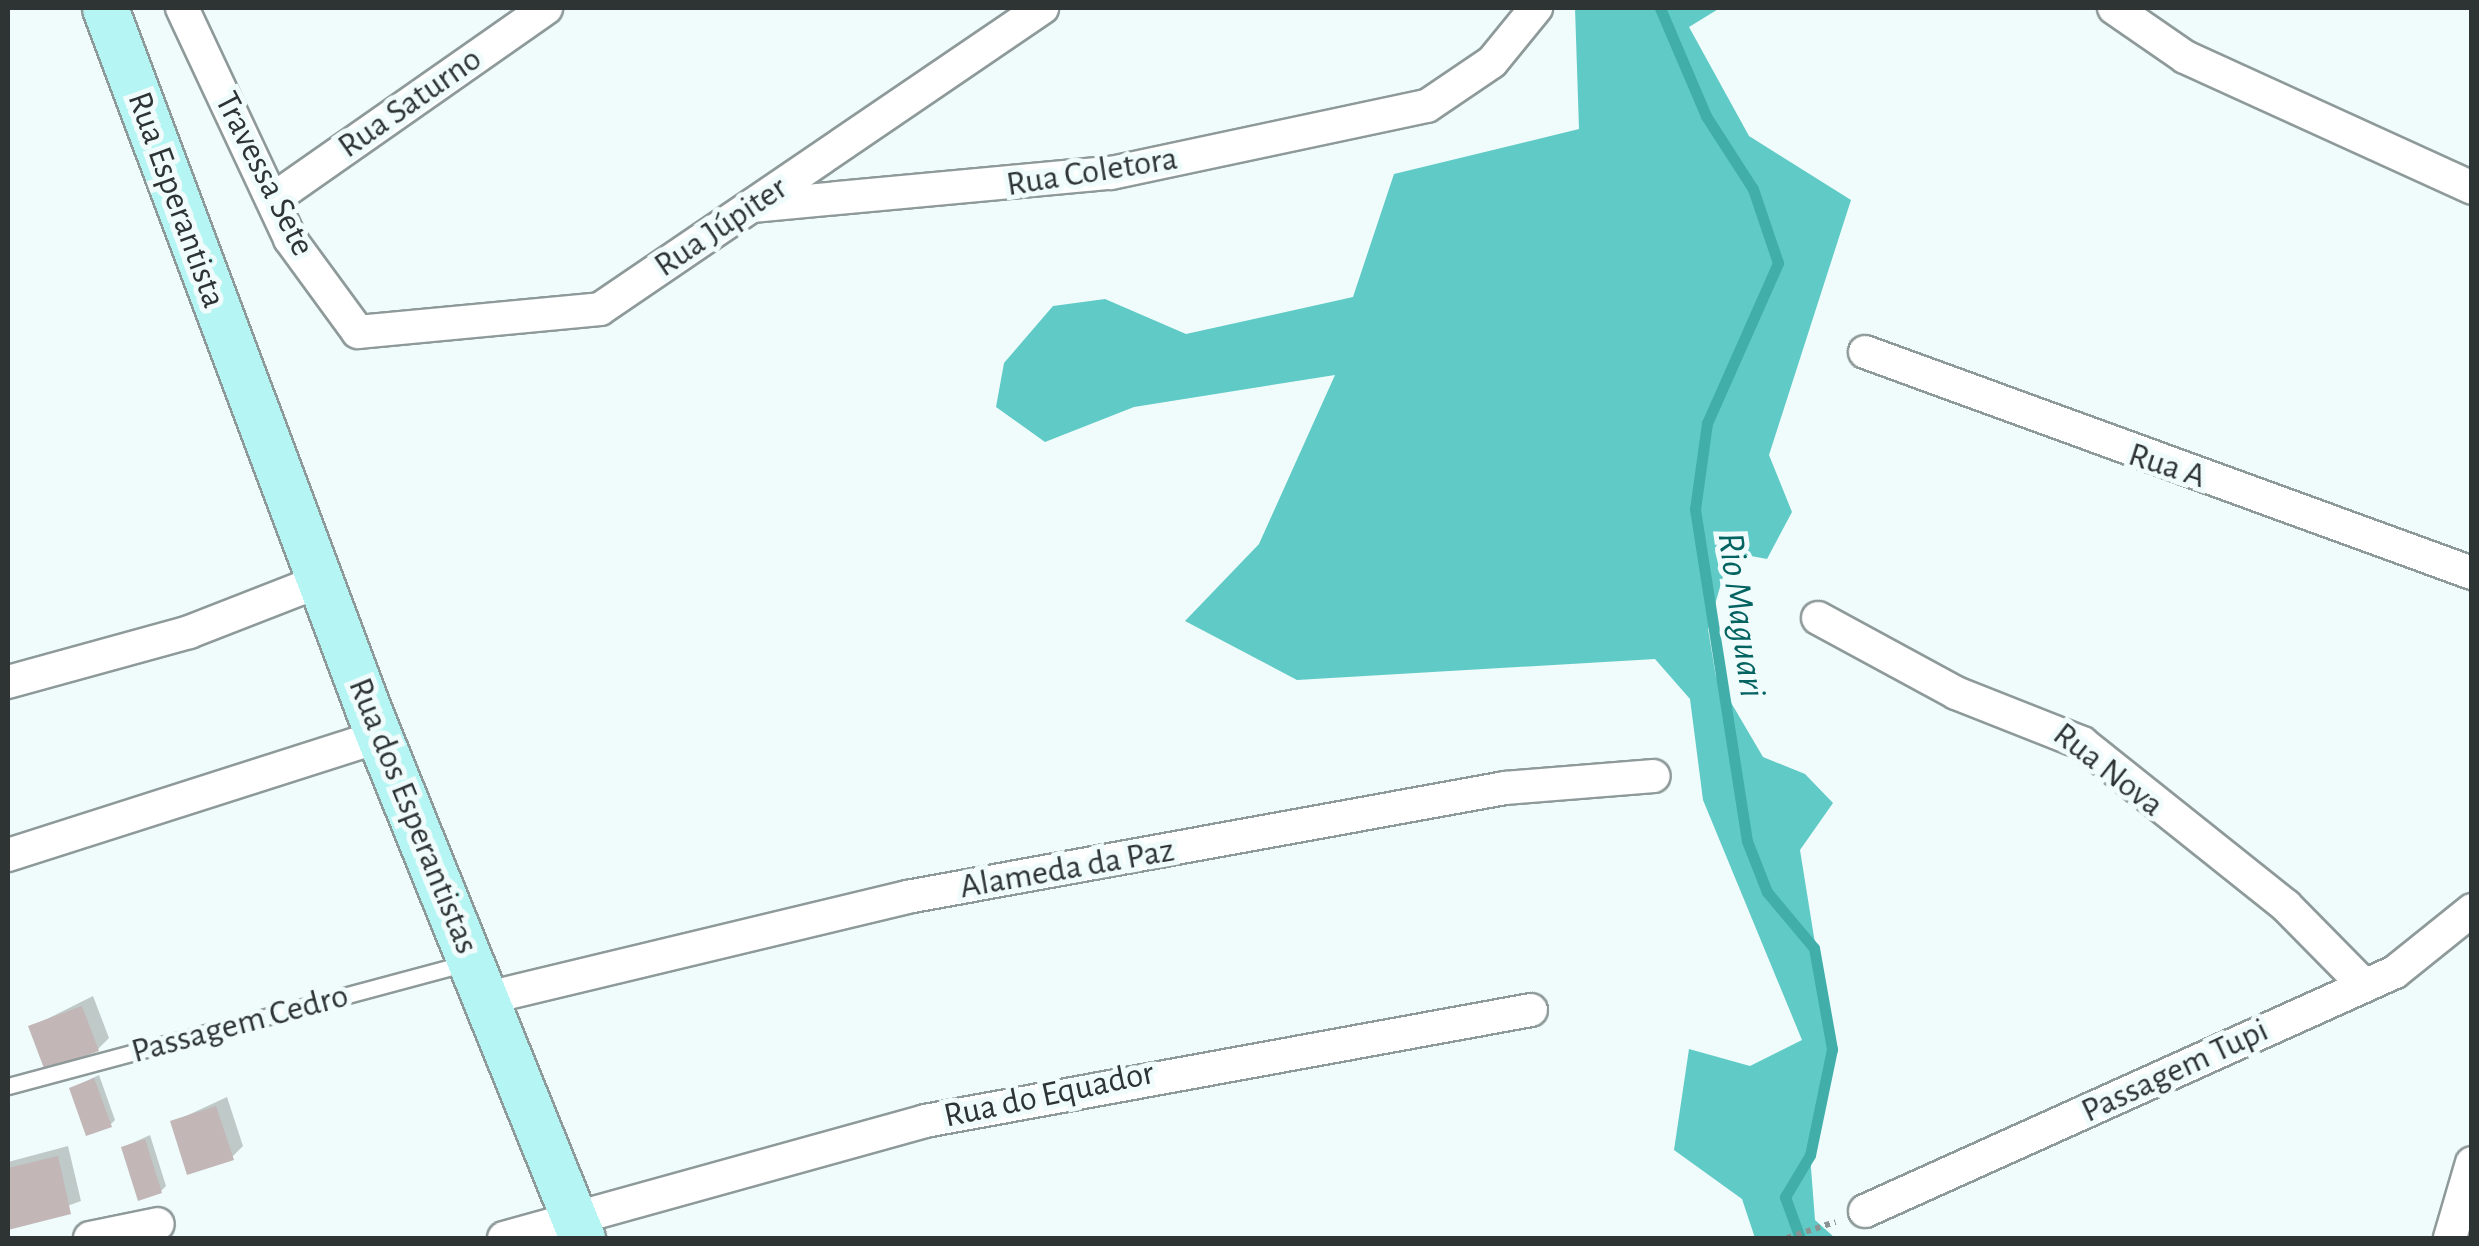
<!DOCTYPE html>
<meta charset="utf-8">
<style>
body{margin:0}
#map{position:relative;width:2479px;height:1246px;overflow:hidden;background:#effcfb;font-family:"Alegreya Sans",sans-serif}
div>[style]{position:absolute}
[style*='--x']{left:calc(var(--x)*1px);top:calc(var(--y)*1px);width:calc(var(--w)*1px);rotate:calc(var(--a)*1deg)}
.forest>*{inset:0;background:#60cac6}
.shadow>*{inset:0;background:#0003}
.stream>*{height:11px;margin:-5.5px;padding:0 5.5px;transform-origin:5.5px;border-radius:5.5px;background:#41aeaa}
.building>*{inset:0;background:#c2b6b7}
.path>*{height:6px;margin-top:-3px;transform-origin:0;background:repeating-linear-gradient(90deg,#8a9392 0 5px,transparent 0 10px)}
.roads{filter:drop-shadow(2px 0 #8e9a99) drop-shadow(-2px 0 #8e9a99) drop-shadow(0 2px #8e9a99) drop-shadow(0 -2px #8e9a99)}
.service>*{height:15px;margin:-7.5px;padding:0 7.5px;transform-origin:7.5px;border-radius:7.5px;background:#fff}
.minor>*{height:32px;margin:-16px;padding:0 16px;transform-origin:16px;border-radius:16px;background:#fff}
.secondary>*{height:45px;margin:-22.5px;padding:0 22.5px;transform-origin:22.5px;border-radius:22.5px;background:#b5f5f4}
span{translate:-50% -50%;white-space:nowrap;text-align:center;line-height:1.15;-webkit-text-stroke:10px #effcfb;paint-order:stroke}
.street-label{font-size:35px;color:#2e3333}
.water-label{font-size:38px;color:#036361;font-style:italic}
.frame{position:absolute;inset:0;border:10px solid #2e3333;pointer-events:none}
</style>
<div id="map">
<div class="forest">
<div style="clip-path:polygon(1575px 8px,1720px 8px,1689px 27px,1749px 136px,1851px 200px,1769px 455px,1792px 512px,1767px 559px,1730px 552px,1708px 629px,1716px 677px,1763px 757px,1805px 774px,1833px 803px,1800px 850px,1832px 1049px,1810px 1155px,1815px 1220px,1835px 1238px,1755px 1238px,1742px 1199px,1674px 1150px,1689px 1049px,1750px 1066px,1802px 1040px,1703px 800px,1690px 699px,1655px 659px,1297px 680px,1185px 621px,1259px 544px,1335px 375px,1134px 407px,1045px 442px,996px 407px,1004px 363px,1053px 306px,1105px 299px,1186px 334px,1353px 297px,1394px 174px,1579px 129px)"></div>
</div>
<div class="shadow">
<div style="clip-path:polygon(93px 996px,109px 1038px,98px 1049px,31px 1027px)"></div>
<div style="clip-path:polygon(99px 1075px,115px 1120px,110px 1125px,72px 1088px)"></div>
<div style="clip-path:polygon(227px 1097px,243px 1146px,232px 1157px,173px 1122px)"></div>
<div style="clip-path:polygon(150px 1135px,166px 1186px,161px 1191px,124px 1147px)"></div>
<div style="clip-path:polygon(68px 1146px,81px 1201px,8px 1228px,8px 1162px)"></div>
</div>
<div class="stream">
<div style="--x:1660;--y:8;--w:117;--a:66.9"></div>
<div style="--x:1706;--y:116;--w:87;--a:57.2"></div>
<div style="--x:1753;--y:189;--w:78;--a:71.3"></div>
<div style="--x:1778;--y:263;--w:175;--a:113.9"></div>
<div style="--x:1707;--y:423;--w:87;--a:97.9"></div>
<div style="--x:1695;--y:509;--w:336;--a:81.1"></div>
<div style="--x:1747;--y:841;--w:55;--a:68.6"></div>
<div style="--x:1767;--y:892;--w:73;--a:50"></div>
<div style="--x:1814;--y:948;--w:103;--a:79.9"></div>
<div style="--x:1832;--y:1049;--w:108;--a:101.7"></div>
<div style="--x:1810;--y:1155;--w:49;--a:120.8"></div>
<div style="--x:1785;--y:1197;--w:44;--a:69.9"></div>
</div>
<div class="building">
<div style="clip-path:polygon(82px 1006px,99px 1051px,45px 1071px,28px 1026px)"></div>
<div style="clip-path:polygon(94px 1078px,112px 1127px,86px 1136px,69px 1088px)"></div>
<div style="clip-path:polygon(216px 1106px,234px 1160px,187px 1175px,170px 1121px)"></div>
<div style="clip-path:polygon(145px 1139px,162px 1193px,138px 1201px,121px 1147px)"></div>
<div style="clip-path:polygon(58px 1156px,71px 1214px,8px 1230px,8px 1168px)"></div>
</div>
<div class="path">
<div style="--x:1787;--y:1238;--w:51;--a:-18.4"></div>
</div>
<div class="roads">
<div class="service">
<div style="--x:8;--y:1086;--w:476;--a:-15"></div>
</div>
<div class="minor">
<div style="--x:182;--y:8;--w:255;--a:64.9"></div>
<div style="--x:290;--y:239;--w:115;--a:53.8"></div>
<div style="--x:358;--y:332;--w:243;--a:-5.4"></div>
<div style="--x:600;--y:309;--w:535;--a:-34.25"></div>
<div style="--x:2114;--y:8;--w:86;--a:34.6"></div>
<div style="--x:2185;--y:57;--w:315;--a:24.5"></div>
<div style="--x:275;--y:198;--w:331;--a:-35"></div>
<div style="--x:752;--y:206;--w:361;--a:-5.3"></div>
<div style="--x:1111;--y:173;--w:323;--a:-12"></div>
<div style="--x:1427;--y:106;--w:78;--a:-34.1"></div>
<div style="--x:1492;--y:62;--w:70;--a:-50.8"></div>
<div style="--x:1865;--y:352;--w:646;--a:20.01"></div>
<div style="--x:1818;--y:618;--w:157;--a:28.5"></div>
<div style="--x:1956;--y:693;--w:136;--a:21.6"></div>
<div style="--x:2082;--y:743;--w:261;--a:38.6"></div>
<div style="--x:2286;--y:906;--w:107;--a:45.4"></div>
<div style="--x:8;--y:682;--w:188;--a:-15.4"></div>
<div style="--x:189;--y:632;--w:141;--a:-21.3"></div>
<div style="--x:8;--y:855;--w:391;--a:-17.7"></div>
<div style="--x:487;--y:998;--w:432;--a:-13.5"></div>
<div style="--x:907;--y:897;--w:608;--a:-10.33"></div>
<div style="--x:1505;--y:788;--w:149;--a:-4.6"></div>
<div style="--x:1865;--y:1211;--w:581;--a:-24.27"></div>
<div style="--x:2395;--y:972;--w:99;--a:-38.8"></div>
<div style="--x:90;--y:1238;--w:69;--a:-11.6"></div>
<div style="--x:504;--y:1238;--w:437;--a:-15.5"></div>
<div style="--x:925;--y:1121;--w:616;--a:-10.38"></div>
<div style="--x:2450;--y:1238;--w:78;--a:-73.7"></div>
</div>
<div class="secondary">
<div style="--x:105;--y:8;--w:749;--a:69.43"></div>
<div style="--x:368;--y:709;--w:571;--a:67.97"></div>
</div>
</div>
<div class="street-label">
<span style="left:410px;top:103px;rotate:-35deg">Rua Saturno</span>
<span style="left:1092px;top:172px;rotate:-9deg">Rua Coletora</span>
<span style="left:264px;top:174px;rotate:63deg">Travessa Sete</span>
<span style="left:176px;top:200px;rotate:70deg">Rua Esperantista</span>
<span style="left:721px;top:227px;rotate:-34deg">Rua Júpiter</span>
<span style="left:2167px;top:466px;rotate:18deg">Rua A</span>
<span style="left:2108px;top:770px;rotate:38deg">Rua Nova</span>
<span style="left:413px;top:816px;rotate:68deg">Rua dos Esperantistas</span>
<span style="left:1067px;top:869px;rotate:-10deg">Alameda da Paz</span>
<span style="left:240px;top:1024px;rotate:-15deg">Passagem Cedro</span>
<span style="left:2175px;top:1071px;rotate:-25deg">Passagem Tupi</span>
<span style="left:1049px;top:1095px;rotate:-12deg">Rua do Equador</span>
</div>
<div class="water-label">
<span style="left:1740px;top:615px;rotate:82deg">Rio Maguari</span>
</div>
<div class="frame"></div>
</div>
